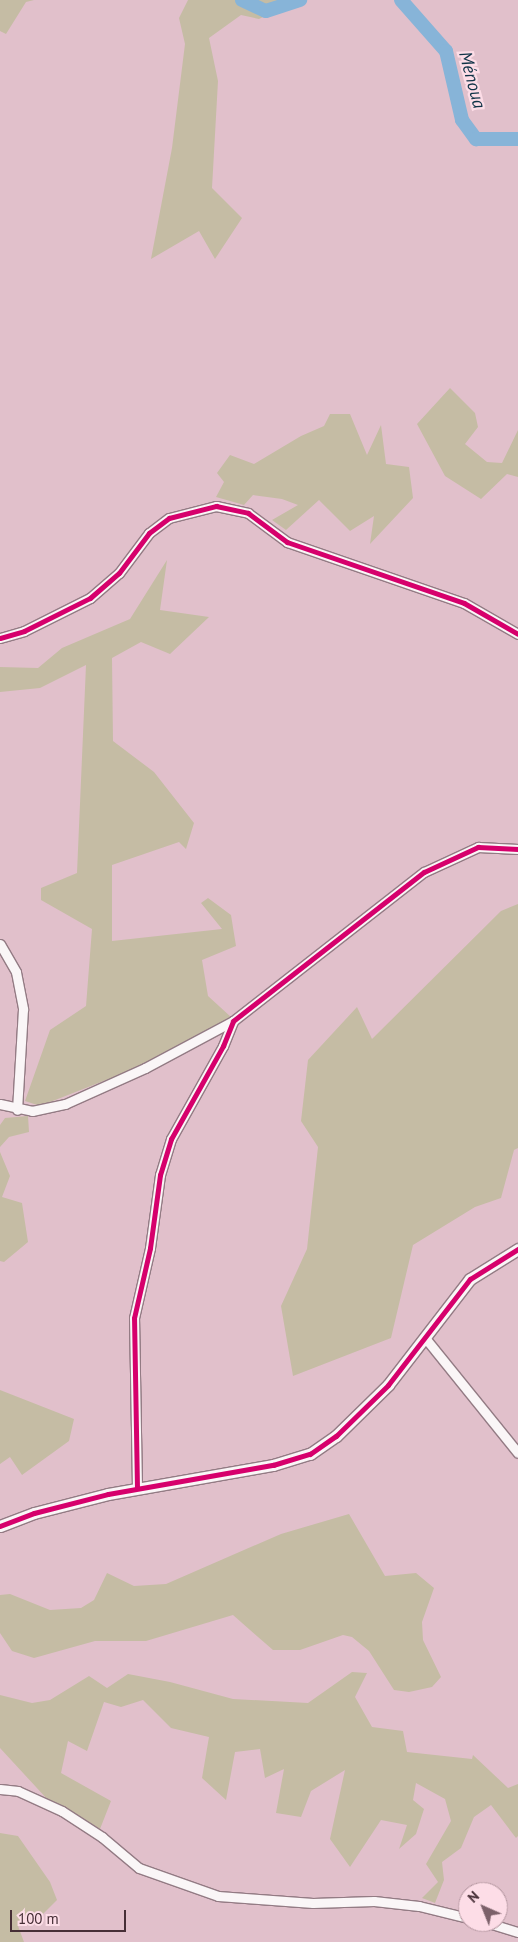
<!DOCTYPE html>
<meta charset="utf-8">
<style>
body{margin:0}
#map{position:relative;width:518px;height:1942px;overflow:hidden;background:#e1c0cb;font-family:"PT Sans",sans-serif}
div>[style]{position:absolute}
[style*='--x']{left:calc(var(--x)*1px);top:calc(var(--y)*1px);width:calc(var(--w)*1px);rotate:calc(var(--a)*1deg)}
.green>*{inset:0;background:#c5bca4}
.river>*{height:14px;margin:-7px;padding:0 7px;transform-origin:7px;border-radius:7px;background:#87b4d8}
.roads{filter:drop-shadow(1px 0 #937b84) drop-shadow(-1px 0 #937b84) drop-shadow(0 1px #937b84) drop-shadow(0 -1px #937b84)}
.street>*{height:9px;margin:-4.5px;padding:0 4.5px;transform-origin:4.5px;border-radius:4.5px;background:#faf6f7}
.secondary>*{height:11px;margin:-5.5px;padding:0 5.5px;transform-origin:5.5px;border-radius:5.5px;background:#faf6f7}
.cycleway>*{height:5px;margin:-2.5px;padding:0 2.5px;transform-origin:2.5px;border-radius:2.5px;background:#d6006c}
span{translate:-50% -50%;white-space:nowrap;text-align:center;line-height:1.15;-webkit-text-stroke:4.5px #fddde7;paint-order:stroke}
.water-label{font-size:18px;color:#103347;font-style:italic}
.north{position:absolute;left:458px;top:1882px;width:50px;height:50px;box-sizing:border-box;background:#fddde7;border:1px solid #b497a0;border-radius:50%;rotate:316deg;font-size:14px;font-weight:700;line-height:20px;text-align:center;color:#462e36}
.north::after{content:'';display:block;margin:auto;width:18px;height:22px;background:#7c616a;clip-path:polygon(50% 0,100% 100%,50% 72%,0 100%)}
.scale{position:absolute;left:10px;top:1910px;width:116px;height:22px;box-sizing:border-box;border:2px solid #462e36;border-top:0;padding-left:6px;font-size:15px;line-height:18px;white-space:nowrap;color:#462e36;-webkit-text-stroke:4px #fddde7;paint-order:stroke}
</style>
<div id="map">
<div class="green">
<div style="clip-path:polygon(0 0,34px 0,26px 2px,6px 34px,0 31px)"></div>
<div style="clip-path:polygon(188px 0,298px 0,259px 19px,241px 15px,209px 38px,218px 81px,212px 188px,242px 218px,215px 259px,199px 231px,151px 259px,172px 148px,185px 44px,179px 18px)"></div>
<div style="clip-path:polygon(450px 388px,475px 413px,478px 427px,465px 444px,487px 462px,502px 463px,518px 430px,518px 477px,507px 474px,481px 499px,445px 476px,417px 424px)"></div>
<div style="clip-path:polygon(330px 414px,350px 414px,367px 455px,381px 425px,386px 464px,409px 467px,413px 498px,370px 544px,374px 516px,350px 531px,319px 500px,286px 530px,272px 520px,298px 505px,282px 499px,253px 495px,244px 505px,216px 497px,224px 482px,217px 473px,230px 455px,254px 464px,301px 436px,324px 426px)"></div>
<div style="clip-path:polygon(167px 560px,160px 610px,209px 617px,170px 654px,141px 642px,112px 658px,113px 741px,154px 772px,194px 823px,186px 849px,179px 842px,112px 865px,112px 941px,222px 929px,201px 903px,208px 898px,231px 915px,236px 946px,202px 960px,208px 996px,231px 1017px,129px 1071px,40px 1106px,25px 1101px,50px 1030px,86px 1006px,92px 929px,41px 900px,41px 888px,77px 873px,86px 665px,40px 688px,0 692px,0 667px,38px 668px,62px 648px,130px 619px)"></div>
<div style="clip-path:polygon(518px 904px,518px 1148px,514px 1150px,501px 1198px,475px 1207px,413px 1245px,391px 1338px,293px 1376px,281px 1306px,307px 1249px,318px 1147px,301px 1121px,308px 1060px,357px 1007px,372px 1039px,501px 911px)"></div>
<div style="clip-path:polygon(28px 1116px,29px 1132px,9px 1137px,0 1147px,0 1125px,5px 1118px)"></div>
<div style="clip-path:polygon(0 1152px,10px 1176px,2px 1197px,22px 1203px,28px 1242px,4px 1262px,0 1261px)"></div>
<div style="clip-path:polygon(0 1390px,74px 1419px,69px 1441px,22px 1475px,10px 1457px,0 1464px)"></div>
<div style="clip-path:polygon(349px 1514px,385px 1576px,416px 1573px,434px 1588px,422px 1622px,423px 1640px,441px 1677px,432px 1687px,409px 1692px,394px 1690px,369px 1651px,352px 1637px,343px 1635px,300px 1650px,273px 1650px,233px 1615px,146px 1641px,95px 1641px,34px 1658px,12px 1651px,0 1633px,0 1595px,10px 1594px,50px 1610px,81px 1608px,94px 1600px,107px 1573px,134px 1586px,166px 1584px,281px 1534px)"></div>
<div style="clip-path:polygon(352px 1672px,367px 1673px,355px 1697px,372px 1727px,403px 1731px,407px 1752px,472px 1759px,473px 1755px,508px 1788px,518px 1784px,518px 1836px,516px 1838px,491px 1805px,474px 1817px,461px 1848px,442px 1862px,444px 1880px,435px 1903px,422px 1898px,438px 1882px,426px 1864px,451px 1821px,445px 1799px,416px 1783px,413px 1800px,424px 1809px,416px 1834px,399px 1849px,407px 1825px,381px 1820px,350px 1867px,330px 1839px,345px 1770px,311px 1791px,301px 1817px,276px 1813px,284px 1769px,265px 1778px,260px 1749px,235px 1752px,226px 1800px,202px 1778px,209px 1737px,171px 1728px,143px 1700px,121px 1707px,104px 1702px,87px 1751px,68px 1741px,61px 1773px,111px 1801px,100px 1829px,48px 1800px,0 1748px,0 1695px,32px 1703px,50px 1700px,89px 1676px,107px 1688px,128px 1674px,170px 1682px,233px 1699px,308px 1703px)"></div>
<div style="clip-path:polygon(0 1833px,18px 1836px,50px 1882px,57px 1900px,35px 1922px,18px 1926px,24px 1942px,0 1942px)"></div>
</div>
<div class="river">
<div style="--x:242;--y:0;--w:26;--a:25"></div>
<div style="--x:266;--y:11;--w:36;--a:-18"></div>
<div style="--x:401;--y:0;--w:68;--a:48.6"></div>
<div style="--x:446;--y:51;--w:71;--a:76.9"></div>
<div style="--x:462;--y:120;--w:24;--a:54"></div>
<div style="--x:476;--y:139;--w:42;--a:0"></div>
</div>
<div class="roads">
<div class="street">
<div style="--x:0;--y:638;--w:25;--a:-16"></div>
<div style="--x:24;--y:631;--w:74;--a:-26.6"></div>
<div style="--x:90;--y:598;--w:38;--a:-41"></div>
<div style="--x:119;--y:573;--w:50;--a:-53.1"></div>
<div style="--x:149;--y:533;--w:25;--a:-37"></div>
<div style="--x:169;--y:518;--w:49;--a:-14.3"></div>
<div style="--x:216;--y:506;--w:33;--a:12"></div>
<div style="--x:248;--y:513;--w:49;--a:36.6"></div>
<div style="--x:287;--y:542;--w:187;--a:19"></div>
<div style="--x:464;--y:603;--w:62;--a:29.9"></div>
<div style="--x:0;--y:944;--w:32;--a:60"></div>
<div style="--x:16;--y:972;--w:38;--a:79"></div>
<div style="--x:23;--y:1009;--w:101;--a:93.4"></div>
<div style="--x:0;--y:1104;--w:33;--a:12"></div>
<div style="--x:32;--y:1111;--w:34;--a:-12"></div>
<div style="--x:65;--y:1104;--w:88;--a:-24.2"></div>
<div style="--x:145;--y:1068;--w:100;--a:-28.1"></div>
<div style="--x:426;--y:1339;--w:146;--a:51.1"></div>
<div style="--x:137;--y:1488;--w:170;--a:-91"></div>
<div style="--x:134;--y:1318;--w:72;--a:-77.1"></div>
<div style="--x:150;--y:1248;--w:74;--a:-82.2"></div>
<div style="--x:160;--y:1175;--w:38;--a:-73"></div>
<div style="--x:171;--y:1139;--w:107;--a:-60.8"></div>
<div style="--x:223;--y:1046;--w:27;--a:-68"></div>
<div style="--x:233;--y:1021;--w:242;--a:-38"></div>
<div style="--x:424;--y:872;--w:60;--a:-24.8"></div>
<div style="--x:478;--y:847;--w:40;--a:2.9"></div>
<div style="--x:0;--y:1789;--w:18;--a:6"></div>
<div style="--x:18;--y:1791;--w:48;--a:24.4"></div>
<div style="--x:62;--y:1811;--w:48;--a:33"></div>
<div style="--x:102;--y:1837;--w:48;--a:40"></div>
<div style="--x:139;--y:1868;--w:84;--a:19.5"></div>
<div style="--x:218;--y:1896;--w:95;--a:4.2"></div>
<div style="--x:313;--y:1903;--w:61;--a:-1.9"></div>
<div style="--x:374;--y:1901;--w:45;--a:6.3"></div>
<div style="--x:419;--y:1906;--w:50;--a:13.8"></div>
<div style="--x:485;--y:1922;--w:34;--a:17"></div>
</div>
<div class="secondary">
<div style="--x:0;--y:1526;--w:36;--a:-21"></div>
<div style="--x:34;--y:1513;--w:76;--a:-14.4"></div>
<div style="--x:108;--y:1494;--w:168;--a:-10"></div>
<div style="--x:273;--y:1465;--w:39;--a:-17"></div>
<div style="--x:310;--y:1454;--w:32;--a:-35"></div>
<div style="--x:336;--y:1436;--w:73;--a:-44.4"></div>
<div style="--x:388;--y:1385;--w:134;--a:-52.3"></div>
<div style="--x:470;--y:1279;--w:57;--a:-32"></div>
</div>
</div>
<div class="cycleway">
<div style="--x:0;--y:638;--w:25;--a:-16"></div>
<div style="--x:24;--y:631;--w:74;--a:-26.6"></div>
<div style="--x:90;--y:598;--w:38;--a:-41"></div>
<div style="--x:119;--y:573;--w:50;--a:-53.1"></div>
<div style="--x:149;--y:533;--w:25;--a:-37"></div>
<div style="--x:169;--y:518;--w:49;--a:-14.3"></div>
<div style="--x:216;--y:506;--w:33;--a:12"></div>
<div style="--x:248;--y:513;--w:49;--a:36.6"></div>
<div style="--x:287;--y:542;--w:187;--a:19"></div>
<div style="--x:464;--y:603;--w:62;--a:29.9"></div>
<div style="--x:137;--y:1488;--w:170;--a:-91"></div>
<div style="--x:134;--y:1318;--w:72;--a:-77.1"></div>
<div style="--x:150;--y:1248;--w:74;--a:-82.2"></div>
<div style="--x:160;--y:1175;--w:38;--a:-73"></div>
<div style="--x:171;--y:1139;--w:107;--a:-60.8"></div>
<div style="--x:223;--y:1046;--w:27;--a:-68"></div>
<div style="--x:233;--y:1021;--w:242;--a:-38"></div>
<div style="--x:424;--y:872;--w:60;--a:-24.8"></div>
<div style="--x:478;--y:847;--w:40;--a:2.9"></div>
<div style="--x:0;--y:1526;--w:36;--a:-21"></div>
<div style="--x:34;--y:1513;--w:76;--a:-14.4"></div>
<div style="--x:108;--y:1494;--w:168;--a:-10"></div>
<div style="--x:273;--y:1465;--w:39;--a:-17"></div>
<div style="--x:310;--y:1454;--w:32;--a:-35"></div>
<div style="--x:336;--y:1436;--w:73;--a:-44.4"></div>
<div style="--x:388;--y:1385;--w:134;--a:-52.3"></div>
<div style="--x:470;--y:1279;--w:57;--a:-32"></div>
</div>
<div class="water-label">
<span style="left:472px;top:80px;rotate:75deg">Ménoua</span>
</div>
<div class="north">N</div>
<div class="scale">100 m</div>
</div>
